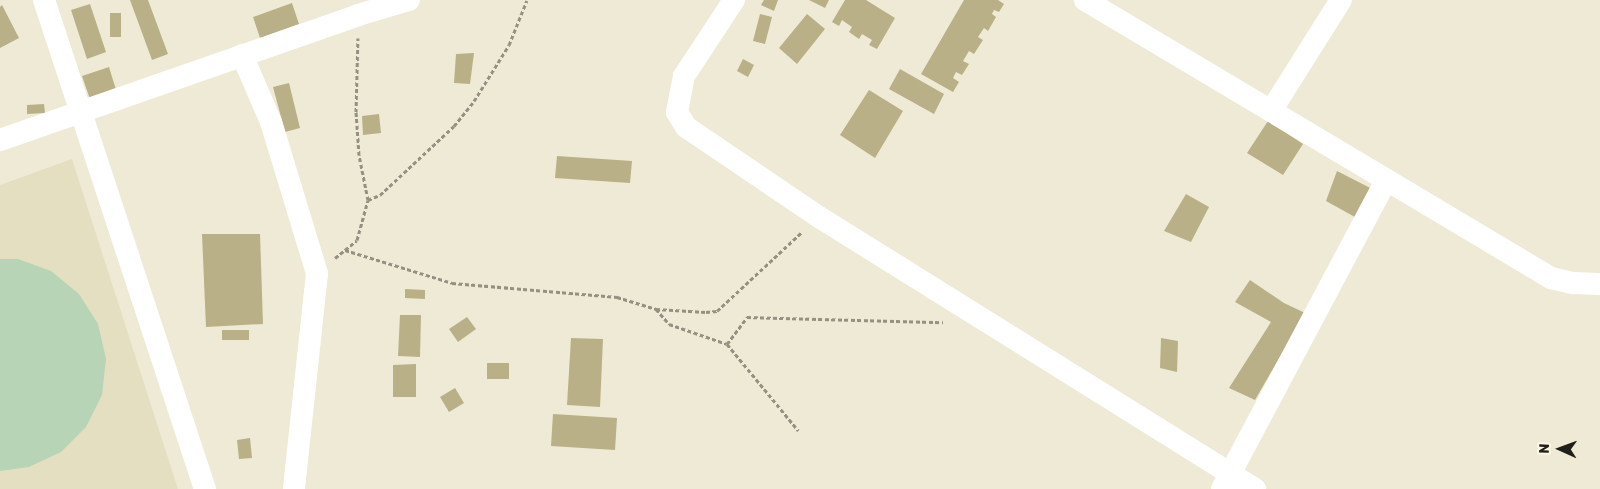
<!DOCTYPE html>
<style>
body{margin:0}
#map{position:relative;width:1600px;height:489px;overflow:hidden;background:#efead5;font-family:Rubik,sans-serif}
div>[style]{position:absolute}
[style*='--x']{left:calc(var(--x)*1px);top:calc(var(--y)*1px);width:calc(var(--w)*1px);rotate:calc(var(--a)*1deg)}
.built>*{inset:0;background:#e5dfc2}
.green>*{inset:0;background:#b7d4b6}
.building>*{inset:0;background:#b9b087}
.path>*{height:3px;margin-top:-1.5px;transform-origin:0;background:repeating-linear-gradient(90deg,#949182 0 4px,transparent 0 6.5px)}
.minor>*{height:22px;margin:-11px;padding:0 11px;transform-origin:11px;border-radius:11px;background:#fff}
span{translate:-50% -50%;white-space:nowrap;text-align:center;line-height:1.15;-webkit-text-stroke:4px #fcf7e2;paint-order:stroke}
.north{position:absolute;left:1535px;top:424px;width:50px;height:50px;-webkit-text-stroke:4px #fcf7e2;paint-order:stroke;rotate:272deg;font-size:14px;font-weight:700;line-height:20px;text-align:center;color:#212018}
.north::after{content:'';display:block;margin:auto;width:18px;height:22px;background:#212018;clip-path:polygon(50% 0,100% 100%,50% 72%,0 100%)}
</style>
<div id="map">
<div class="built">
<div style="clip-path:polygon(72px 159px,178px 489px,0 489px,0 185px)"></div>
</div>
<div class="green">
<div style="clip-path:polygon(0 259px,18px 259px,51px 271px,79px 294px,98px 324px,106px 359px,102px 395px,86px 427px,61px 452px,29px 467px,0 471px)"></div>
</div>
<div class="building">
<div style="clip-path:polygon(130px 0,148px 0,168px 54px,152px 60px)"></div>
<div style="clip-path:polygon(764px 0,778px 0,774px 11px,761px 5px)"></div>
<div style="clip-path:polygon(809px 0,829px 0,825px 8px)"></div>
<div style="clip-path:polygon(845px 0,866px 0,895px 18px,877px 49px,869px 45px,872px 40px,862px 34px,859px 39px,849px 32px,852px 27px,842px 20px,839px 26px,832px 22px)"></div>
<div style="clip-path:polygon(964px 0,998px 0,1004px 4px,999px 12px,994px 10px,992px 14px,996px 17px,988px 31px,984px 28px,978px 37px,983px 40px,974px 54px,969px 51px,963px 61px,969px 64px,962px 75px,956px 72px,953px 78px,959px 82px,953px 92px,921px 74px)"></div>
<div style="clip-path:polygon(292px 3px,299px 24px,260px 38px,253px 17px)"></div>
<div style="clip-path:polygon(90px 4px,106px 52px,87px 59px,71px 10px)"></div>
<div style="clip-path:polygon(2px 5px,19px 38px,0 48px,0 7px)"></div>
<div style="clip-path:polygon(110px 13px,121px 13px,121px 37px,110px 37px)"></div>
<div style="clip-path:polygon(760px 14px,772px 17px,765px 44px,753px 41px)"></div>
<div style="clip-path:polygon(807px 14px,825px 29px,797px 64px,779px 48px)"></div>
<div style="clip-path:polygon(474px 53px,470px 84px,454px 83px,456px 54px)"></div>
<div style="clip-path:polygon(743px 59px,754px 65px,748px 77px,737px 71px)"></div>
<div style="clip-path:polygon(109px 67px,117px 93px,91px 102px,82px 76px)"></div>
<div style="clip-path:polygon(900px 69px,944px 94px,934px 114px,889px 89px)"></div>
<div style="clip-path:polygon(289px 83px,300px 128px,285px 132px,273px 87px)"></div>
<div style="clip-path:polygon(869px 90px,903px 111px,875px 158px,840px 135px)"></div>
<div style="clip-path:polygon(44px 104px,45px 113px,27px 114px,27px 105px)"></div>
<div style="clip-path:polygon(379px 114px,381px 133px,363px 135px,362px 116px)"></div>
<div style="clip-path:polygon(1268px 121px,1303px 144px,1283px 175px,1247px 153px)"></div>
<div style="clip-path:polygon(557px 156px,632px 161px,630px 183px,555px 178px)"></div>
<div style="clip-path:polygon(1337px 171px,1380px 193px,1364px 222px,1326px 201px)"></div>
<div style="clip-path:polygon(1186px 194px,1209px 207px,1191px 242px,1164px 231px)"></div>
<div style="clip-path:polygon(202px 234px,260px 234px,263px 324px,206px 327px)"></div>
<div style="clip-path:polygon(1250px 280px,1284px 303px,1305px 313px,1255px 400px,1229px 388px,1271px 322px,1235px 302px)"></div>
<div style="clip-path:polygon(405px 289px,425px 290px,425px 299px,405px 298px)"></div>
<div style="clip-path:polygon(400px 315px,421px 315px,420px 357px,398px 356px)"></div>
<div style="clip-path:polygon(467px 317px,476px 329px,458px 342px,449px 329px)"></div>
<div style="clip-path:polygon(222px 330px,249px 330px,249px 340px,222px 340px)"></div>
<div style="clip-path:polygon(571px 338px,603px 339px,600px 407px,567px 405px)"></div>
<div style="clip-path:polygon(1161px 338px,1178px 341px,1177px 372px,1160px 368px)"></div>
<div style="clip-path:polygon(487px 363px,509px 363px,509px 379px,487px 379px)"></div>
<div style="clip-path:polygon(416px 364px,416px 397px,393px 397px,393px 365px)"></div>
<div style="clip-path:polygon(455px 388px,464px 403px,449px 412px,440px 397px)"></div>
<div style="clip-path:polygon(553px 414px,617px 418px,615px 450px,551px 446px)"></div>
<div style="clip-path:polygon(250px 438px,252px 458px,239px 459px,237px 440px)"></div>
</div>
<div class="path">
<div style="--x:368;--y:200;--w:13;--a:-23"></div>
<div style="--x:380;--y:195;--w:101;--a:-43"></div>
<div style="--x:454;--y:126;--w:32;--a:-51"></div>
<div style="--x:474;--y:101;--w:66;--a:-58"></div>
<div style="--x:509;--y:45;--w:48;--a:-68.2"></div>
<div style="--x:345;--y:250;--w:112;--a:17.1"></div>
<div style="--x:452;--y:283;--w:166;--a:4.8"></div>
<div style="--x:617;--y:297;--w:41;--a:17.1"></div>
<div style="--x:656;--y:309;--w:50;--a:3.4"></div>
<div style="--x:706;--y:312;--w:11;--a:-5"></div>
<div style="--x:717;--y:311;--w:115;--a:-42.9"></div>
<div style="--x:335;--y:258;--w:28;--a:-39"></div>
<div style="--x:357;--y:240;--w:41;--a:-74.6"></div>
<div style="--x:368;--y:200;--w:46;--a:-101.3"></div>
<div style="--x:359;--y:155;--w:43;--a:-94"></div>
<div style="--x:356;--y:112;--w:74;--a:-88.5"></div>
<div style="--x:656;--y:309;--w:20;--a:49"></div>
<div style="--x:669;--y:324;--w:61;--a:19"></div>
<div style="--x:727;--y:344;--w:112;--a:50.5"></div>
<div style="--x:727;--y:344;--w:34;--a:-53"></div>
<div style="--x:747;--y:317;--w:196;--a:1.5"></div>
</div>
<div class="minor">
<div style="--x:44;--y:0;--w:515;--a:71.78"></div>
<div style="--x:734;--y:0;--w:91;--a:123.3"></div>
<div style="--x:684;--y:76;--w:37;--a:101"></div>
<div style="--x:677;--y:112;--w:17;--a:59"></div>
<div style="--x:686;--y:127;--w:161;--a:34.1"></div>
<div style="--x:819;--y:217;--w:514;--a:31.96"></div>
<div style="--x:1085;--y:0;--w:543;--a:30.82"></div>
<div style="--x:1551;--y:278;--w:23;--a:13"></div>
<div style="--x:1573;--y:283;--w:27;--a:2"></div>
<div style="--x:242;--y:55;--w:73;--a:66.6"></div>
<div style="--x:271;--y:122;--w:158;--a:73.1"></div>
<div style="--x:317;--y:273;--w:217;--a:96.1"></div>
<div style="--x:1271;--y:111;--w:131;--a:-57.8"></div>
<div style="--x:0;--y:140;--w:379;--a:-19.2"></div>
<div style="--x:358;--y:15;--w:53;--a:-16.4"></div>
<div style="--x:1222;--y:489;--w:350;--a:-62"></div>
</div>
<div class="north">N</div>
</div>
